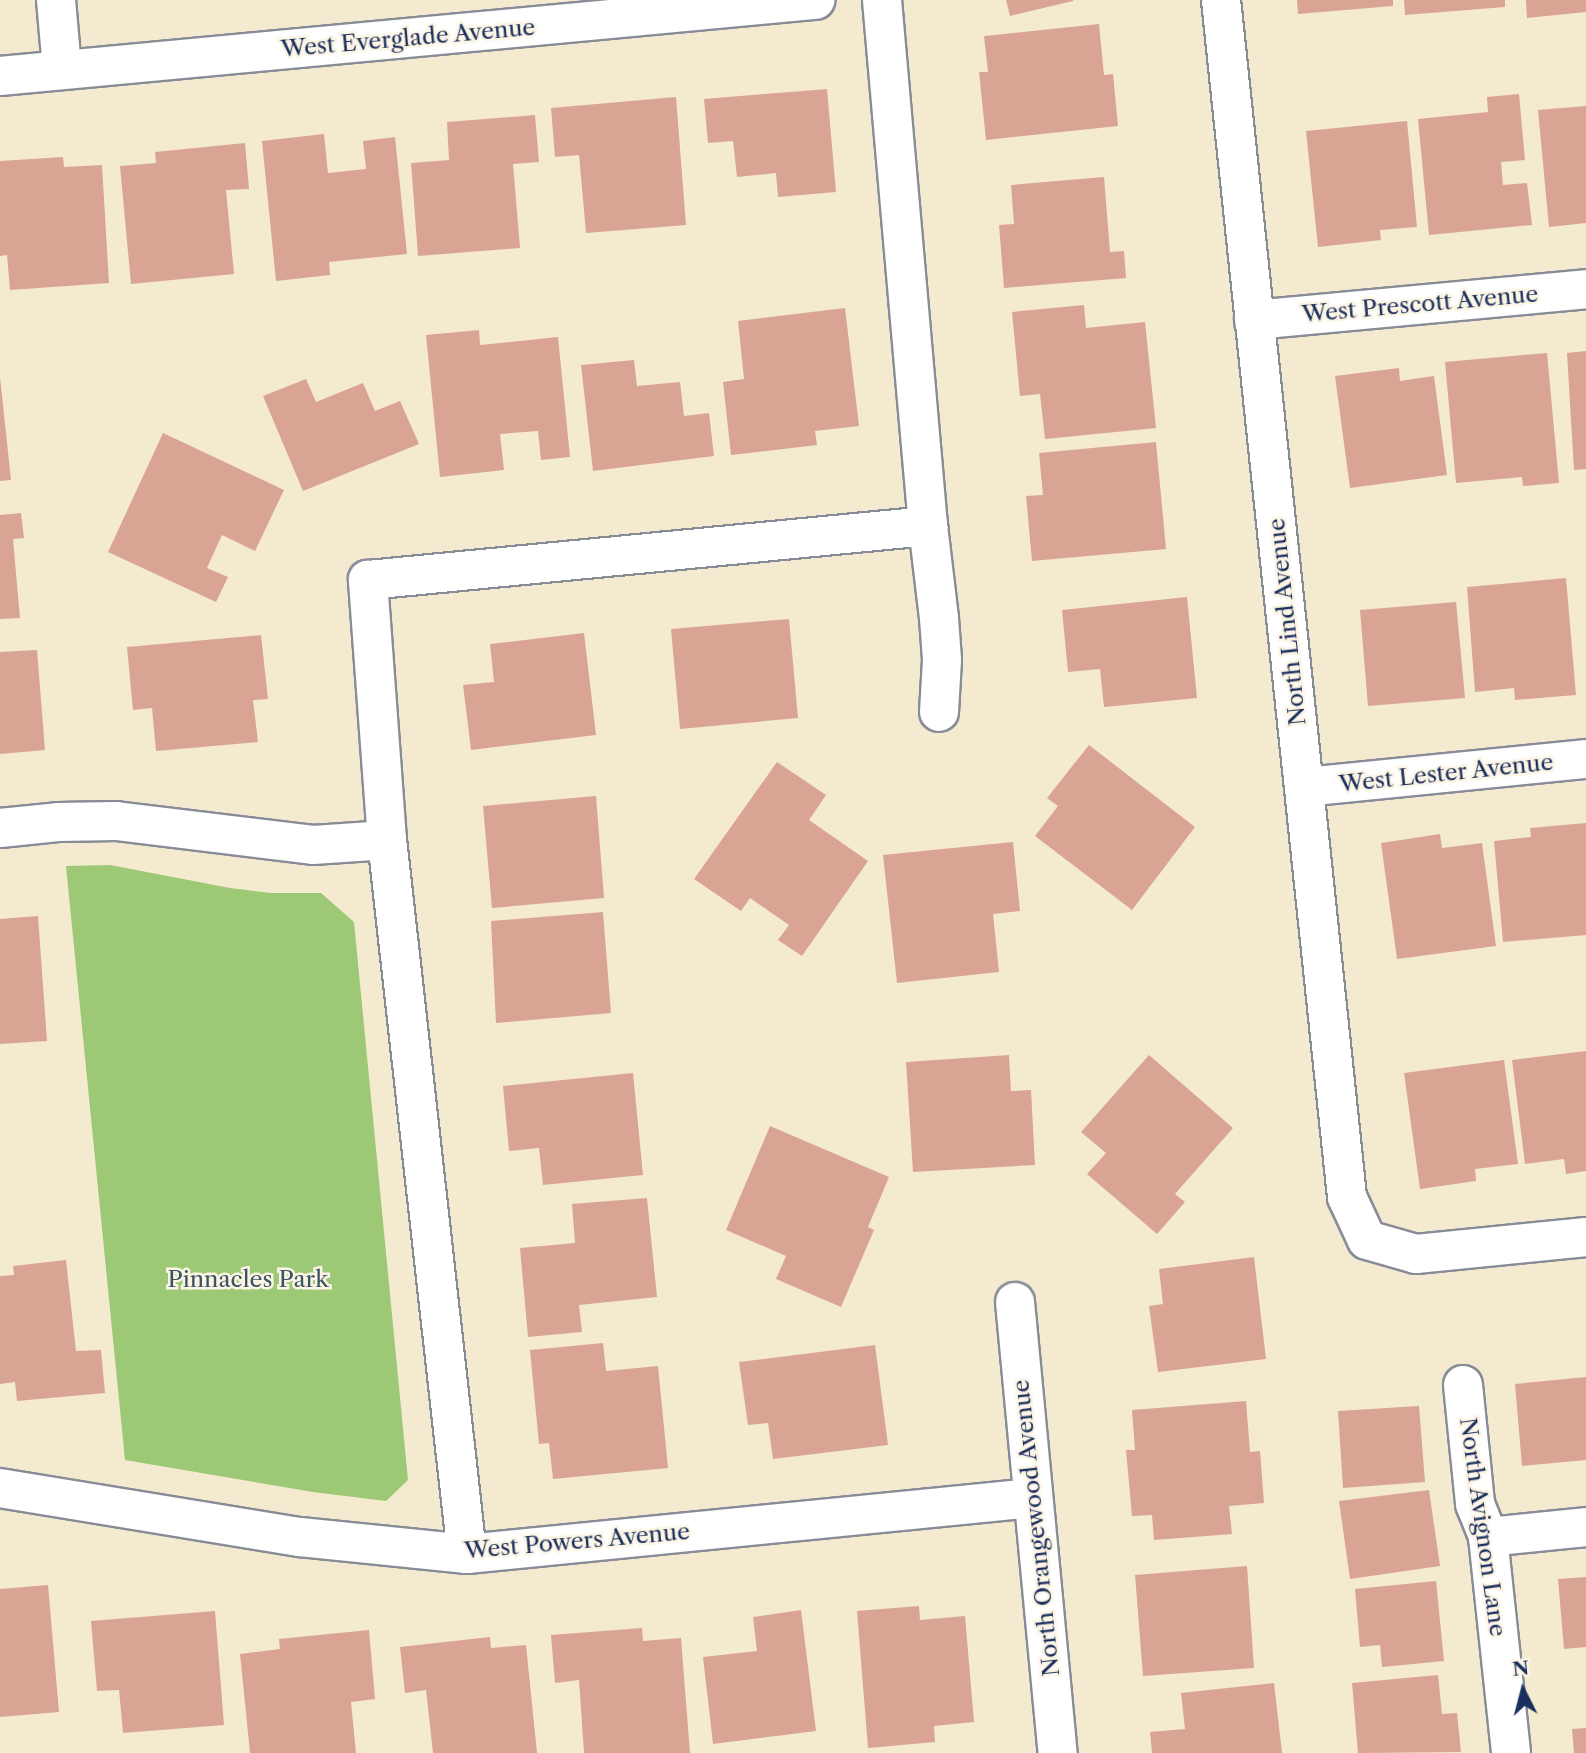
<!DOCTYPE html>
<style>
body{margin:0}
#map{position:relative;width:1586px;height:1753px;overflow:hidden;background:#f4ead0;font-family:"Libre Caslon Text",serif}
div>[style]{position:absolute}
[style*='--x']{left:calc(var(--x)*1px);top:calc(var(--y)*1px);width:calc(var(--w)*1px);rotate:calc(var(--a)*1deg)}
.green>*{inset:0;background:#9dc875}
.building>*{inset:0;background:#daa494}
.roads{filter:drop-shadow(2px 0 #888c97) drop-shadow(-2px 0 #888c97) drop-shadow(0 2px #888c97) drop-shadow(0 -2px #888c97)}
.minor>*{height:38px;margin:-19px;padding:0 19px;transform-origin:19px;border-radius:19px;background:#fff}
span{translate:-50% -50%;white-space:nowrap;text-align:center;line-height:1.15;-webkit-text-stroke:5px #fcf5e5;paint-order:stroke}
.street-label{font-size:23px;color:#1b2f5e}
.park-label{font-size:23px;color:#3c5564}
.north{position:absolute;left:1488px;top:1655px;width:70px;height:70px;-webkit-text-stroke:5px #fcf5e5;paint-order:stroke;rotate:354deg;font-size:19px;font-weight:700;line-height:28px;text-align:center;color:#1b2f5e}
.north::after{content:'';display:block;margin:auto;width:24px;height:32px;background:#1b2f5e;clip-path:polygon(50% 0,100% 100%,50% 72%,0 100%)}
</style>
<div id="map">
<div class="green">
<div style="clip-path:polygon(110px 865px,230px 888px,271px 893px,321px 893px,354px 922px,408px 1480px,386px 1501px,313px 1492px,125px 1460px,66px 866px)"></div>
</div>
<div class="building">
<div style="clip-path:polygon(1006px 0,1073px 0,1073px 1px,1010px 16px)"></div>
<div style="clip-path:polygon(1297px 0,1393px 0,1393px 6px,1298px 14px)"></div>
<div style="clip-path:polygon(1404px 0,1505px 0,1505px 7px,1405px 15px)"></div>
<div style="clip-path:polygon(1526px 0,1586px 0,1586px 12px,1527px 18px)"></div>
<div style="clip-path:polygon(1099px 24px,1104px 75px,1113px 74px,1118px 126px,986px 140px,979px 72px,988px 72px,984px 36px)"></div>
<div style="clip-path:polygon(827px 89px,836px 192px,778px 197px,776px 173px,737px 177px,733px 141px,708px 143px,704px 99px)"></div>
<div style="clip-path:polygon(1519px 94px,1525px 160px,1501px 162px,1503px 185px,1527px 183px,1532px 225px,1429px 235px,1418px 119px,1488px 112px,1487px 97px)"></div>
<div style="clip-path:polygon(676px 97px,686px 225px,586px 233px,579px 155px,555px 157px,551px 108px)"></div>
<div style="clip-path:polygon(1586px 106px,1586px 223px,1549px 227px,1538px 110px)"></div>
<div style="clip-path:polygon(535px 115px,539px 162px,513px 164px,520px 248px,418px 256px,411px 163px,449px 160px,447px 122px)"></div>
<div style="clip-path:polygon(1407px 121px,1417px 227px,1380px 230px,1381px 240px,1318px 247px,1306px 131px)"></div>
<div style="clip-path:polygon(324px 134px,328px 173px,366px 169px,363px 141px,395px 137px,407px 254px,329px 262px,330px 275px,276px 281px,262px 141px)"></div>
<div style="clip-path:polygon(245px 143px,249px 189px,226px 190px,234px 274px,131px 284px,120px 166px,156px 163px,155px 152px)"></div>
<div style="clip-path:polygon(63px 157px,64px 167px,102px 165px,109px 283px,10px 290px,7px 255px,0 256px,0 161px)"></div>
<div style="clip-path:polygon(1104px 177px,1110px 252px,1124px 251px,1126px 278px,1004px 288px,999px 225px,1014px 224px,1011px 185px)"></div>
<div style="clip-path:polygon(1084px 305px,1086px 328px,1145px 322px,1156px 428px,1045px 439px,1040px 394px,1020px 396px,1012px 312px)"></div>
<div style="clip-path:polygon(845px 308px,859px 426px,815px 431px,817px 445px,731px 455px,723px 382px,744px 379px,738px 321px)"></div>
<div style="clip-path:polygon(479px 330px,480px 345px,558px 337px,570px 457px,541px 460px,538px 431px,500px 434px,504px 470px,440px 477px,426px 335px)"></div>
<div style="clip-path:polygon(1586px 351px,1586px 469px,1574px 470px,1567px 353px)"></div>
<div style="clip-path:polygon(1547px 353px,1559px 483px,1523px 486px,1522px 477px,1456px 483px,1445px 362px)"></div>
<div style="clip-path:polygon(634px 360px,637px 386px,680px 382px,684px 416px,709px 413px,714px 456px,593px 471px,581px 365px)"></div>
<div style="clip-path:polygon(1399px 368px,1400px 381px,1434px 376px,1447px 475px,1350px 488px,1335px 376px)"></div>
<div style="clip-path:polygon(0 377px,11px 480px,0 481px)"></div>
<div style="clip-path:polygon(306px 379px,316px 402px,363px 383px,375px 411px,400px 401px,419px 444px,303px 491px,263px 396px)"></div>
<div style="clip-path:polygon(163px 433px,284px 490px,255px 551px,222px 535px,207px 568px,228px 577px,216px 602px,108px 552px)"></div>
<div style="clip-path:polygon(1156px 442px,1166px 549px,1032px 561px,1026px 496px,1043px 495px,1039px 453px)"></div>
<div style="clip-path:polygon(21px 513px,24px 538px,13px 539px,20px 618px,0 619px,0 515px)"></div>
<div style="clip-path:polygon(1566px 578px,1576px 695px,1515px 700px,1514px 688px,1475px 692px,1467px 587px)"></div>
<div style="clip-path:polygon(1187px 597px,1197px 698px,1104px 707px,1100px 669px,1068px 672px,1062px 610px)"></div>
<div style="clip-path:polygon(1456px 602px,1465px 698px,1368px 706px,1360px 610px)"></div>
<div style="clip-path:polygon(789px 619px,798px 718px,680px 729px,671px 629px)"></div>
<div style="clip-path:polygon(584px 633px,596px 735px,471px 750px,463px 685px,494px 682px,490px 644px)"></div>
<div style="clip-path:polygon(261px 635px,268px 699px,253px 700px,258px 742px,156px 751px,152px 708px,133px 710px,127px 647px)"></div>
<div style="clip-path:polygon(37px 650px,45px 750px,0 754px,0 652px)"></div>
<div style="clip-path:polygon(1089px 745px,1195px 827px,1132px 910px,1035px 836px,1058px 806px,1047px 798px)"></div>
<div style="clip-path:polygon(777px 762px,826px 795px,809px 820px,868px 861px,802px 956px,778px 940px,789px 925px,750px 898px,741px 911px,694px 879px)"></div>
<div style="clip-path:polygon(596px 796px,604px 898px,492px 908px,483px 806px)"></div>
<div style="clip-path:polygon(1586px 823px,1586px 935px,1503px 942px,1494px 841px,1531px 837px,1530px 828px)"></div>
<div style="clip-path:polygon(1440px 834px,1442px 848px,1482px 843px,1496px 946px,1397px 959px,1381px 843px)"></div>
<div style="clip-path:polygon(1013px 842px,1020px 911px,993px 914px,999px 972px,897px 983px,883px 855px)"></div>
<div style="clip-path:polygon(603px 912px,611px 1013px,496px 1023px,491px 921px)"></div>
<div style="clip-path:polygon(38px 916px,47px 1041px,0 1044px,0 919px)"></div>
<div style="clip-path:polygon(1586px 1051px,1586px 1171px,1566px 1174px,1564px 1159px,1525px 1164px,1512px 1060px)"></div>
<div style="clip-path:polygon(1009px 1055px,1011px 1091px,1031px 1090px,1035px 1165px,913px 1172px,906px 1062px)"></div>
<div style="clip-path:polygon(1149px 1055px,1233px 1128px,1175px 1194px,1185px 1202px,1157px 1234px,1087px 1174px,1106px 1153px,1081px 1132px)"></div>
<div style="clip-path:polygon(1504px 1060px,1518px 1164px,1475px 1169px,1476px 1181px,1420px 1189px,1404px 1073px)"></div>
<div style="clip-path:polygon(633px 1073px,643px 1175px,543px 1185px,539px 1148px,509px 1151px,503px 1086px)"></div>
<div style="clip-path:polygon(770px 1126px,889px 1177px,868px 1227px,874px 1230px,841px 1307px,776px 1279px,786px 1256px,726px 1230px)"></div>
<div style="clip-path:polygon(647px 1198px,657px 1297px,579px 1305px,582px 1332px,528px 1337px,520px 1248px,575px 1243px,572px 1204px)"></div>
<div style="clip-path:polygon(1254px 1257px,1266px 1359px,1158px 1372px,1149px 1306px,1163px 1304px,1159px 1269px)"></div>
<div style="clip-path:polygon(66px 1260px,76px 1351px,101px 1350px,105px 1393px,17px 1401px,15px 1382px,0 1384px,0 1276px,14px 1275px,13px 1266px)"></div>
<div style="clip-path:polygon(603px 1343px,606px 1371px,658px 1366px,668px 1468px,553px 1479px,549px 1443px,539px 1444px,530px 1350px)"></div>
<div style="clip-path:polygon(875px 1345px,888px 1445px,773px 1459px,768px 1423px,748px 1425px,739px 1362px)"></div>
<div style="clip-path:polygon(1586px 1377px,1586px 1460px,1522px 1466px,1515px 1384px)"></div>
<div style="clip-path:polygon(1246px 1401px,1250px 1452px,1260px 1451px,1264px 1503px,1229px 1506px,1232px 1534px,1154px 1540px,1152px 1515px,1132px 1516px,1126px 1450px,1135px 1450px,1132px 1410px)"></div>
<div style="clip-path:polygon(1419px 1406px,1425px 1482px,1343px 1488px,1338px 1411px)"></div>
<div style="clip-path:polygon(1429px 1490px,1440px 1566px,1350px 1579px,1339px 1501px)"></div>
<div style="clip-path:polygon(1247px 1566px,1254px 1668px,1143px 1676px,1135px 1575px)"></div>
<div style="clip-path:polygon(1586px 1577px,1586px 1647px,1564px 1649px,1558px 1579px)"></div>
<div style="clip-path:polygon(1436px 1581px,1444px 1661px,1382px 1667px,1380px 1645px,1360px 1647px,1355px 1589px)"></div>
<div style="clip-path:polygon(48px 1585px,59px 1712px,0 1717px,0 1589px)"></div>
<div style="clip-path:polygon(919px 1606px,920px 1620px,965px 1616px,974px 1722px,934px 1726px,935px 1742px,868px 1748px,857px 1611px)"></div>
<div style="clip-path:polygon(801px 1610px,816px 1731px,713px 1744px,703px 1657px,757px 1651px,753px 1617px)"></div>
<div style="clip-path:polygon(215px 1611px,224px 1725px,123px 1733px,119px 1690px,97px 1691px,91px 1621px)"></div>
<div style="clip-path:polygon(642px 1628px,643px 1641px,681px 1638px,690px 1753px,584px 1753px,579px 1680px,555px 1683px,551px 1635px)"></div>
<div style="clip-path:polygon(369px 1630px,375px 1699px,351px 1702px,356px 1753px,250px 1753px,240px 1654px,280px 1649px,279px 1639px)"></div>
<div style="clip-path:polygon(490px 1637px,491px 1648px,526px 1645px,537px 1753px,433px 1753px,426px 1690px,405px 1693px,400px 1647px)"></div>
<div style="clip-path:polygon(1438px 1675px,1442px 1714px,1457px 1713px,1461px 1752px,1358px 1753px,1352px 1683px)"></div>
<div style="clip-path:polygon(1274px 1683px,1282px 1753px,1152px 1753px,1150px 1732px,1185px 1729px,1181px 1693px)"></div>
<div style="clip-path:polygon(1586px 1728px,1586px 1753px,1574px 1753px,1572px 1729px)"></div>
</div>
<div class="roads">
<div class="minor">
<div style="--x:56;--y:0;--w:69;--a:85"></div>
<div style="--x:882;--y:0;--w:528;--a:85"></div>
<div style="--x:928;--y:526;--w:93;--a:83.2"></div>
<div style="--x:939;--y:618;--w:42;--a:85.9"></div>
<div style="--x:942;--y:660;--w:52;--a:93.3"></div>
<div style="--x:1221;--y:0;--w:1204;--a:83.99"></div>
<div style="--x:1347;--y:1197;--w:47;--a:65.1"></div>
<div style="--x:1367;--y:1240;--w:51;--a:15.9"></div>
<div style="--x:1416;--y:1254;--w:171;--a:-5.7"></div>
<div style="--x:0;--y:76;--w:819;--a:-5.33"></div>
<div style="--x:1254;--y:320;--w:333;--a:-5.3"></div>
<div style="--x:1305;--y:787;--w:282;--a:-5.7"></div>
<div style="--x:0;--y:828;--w:58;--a:-5.9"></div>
<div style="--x:58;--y:822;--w:58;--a:-1"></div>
<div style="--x:116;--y:821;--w:198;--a:6.9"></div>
<div style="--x:313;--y:845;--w:74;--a:-3.9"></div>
<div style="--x:1015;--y:1302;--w:453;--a:84.6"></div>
<div style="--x:1463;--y:1385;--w:120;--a:84.2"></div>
<div style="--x:1475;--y:1504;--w:35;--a:68"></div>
<div style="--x:1488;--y:1537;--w:217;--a:83.9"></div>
<div style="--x:0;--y:1488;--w:304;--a:9.3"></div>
<div style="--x:300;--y:1537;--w:168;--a:5.8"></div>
<div style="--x:467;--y:1554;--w:568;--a:-5.66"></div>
<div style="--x:1488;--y:1537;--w:99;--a:-5.8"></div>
<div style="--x:467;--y:1554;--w:718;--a:-96.39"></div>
<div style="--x:387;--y:840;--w:261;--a:-94.2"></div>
<div style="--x:368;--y:580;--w:563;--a:-5.51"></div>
</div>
</div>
<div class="street-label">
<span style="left:408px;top:38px;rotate:-5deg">West Everglade Avenue</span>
<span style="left:1420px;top:304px;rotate:-5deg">West Prescott Avenue</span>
<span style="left:1287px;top:622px;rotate:-96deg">North Lind Avenue</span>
<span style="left:1446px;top:773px;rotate:-6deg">West Lester Avenue</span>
<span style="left:1483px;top:1527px;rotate:82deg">North Avignon Lane</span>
<span style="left:1036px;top:1528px;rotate:-96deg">North Orangewood Avenue</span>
<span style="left:577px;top:1541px;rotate:-5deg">West Powers Avenue</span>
</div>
<div class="park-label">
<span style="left:248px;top:1279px">Pinnacles Park</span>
</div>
<div class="north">N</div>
</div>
